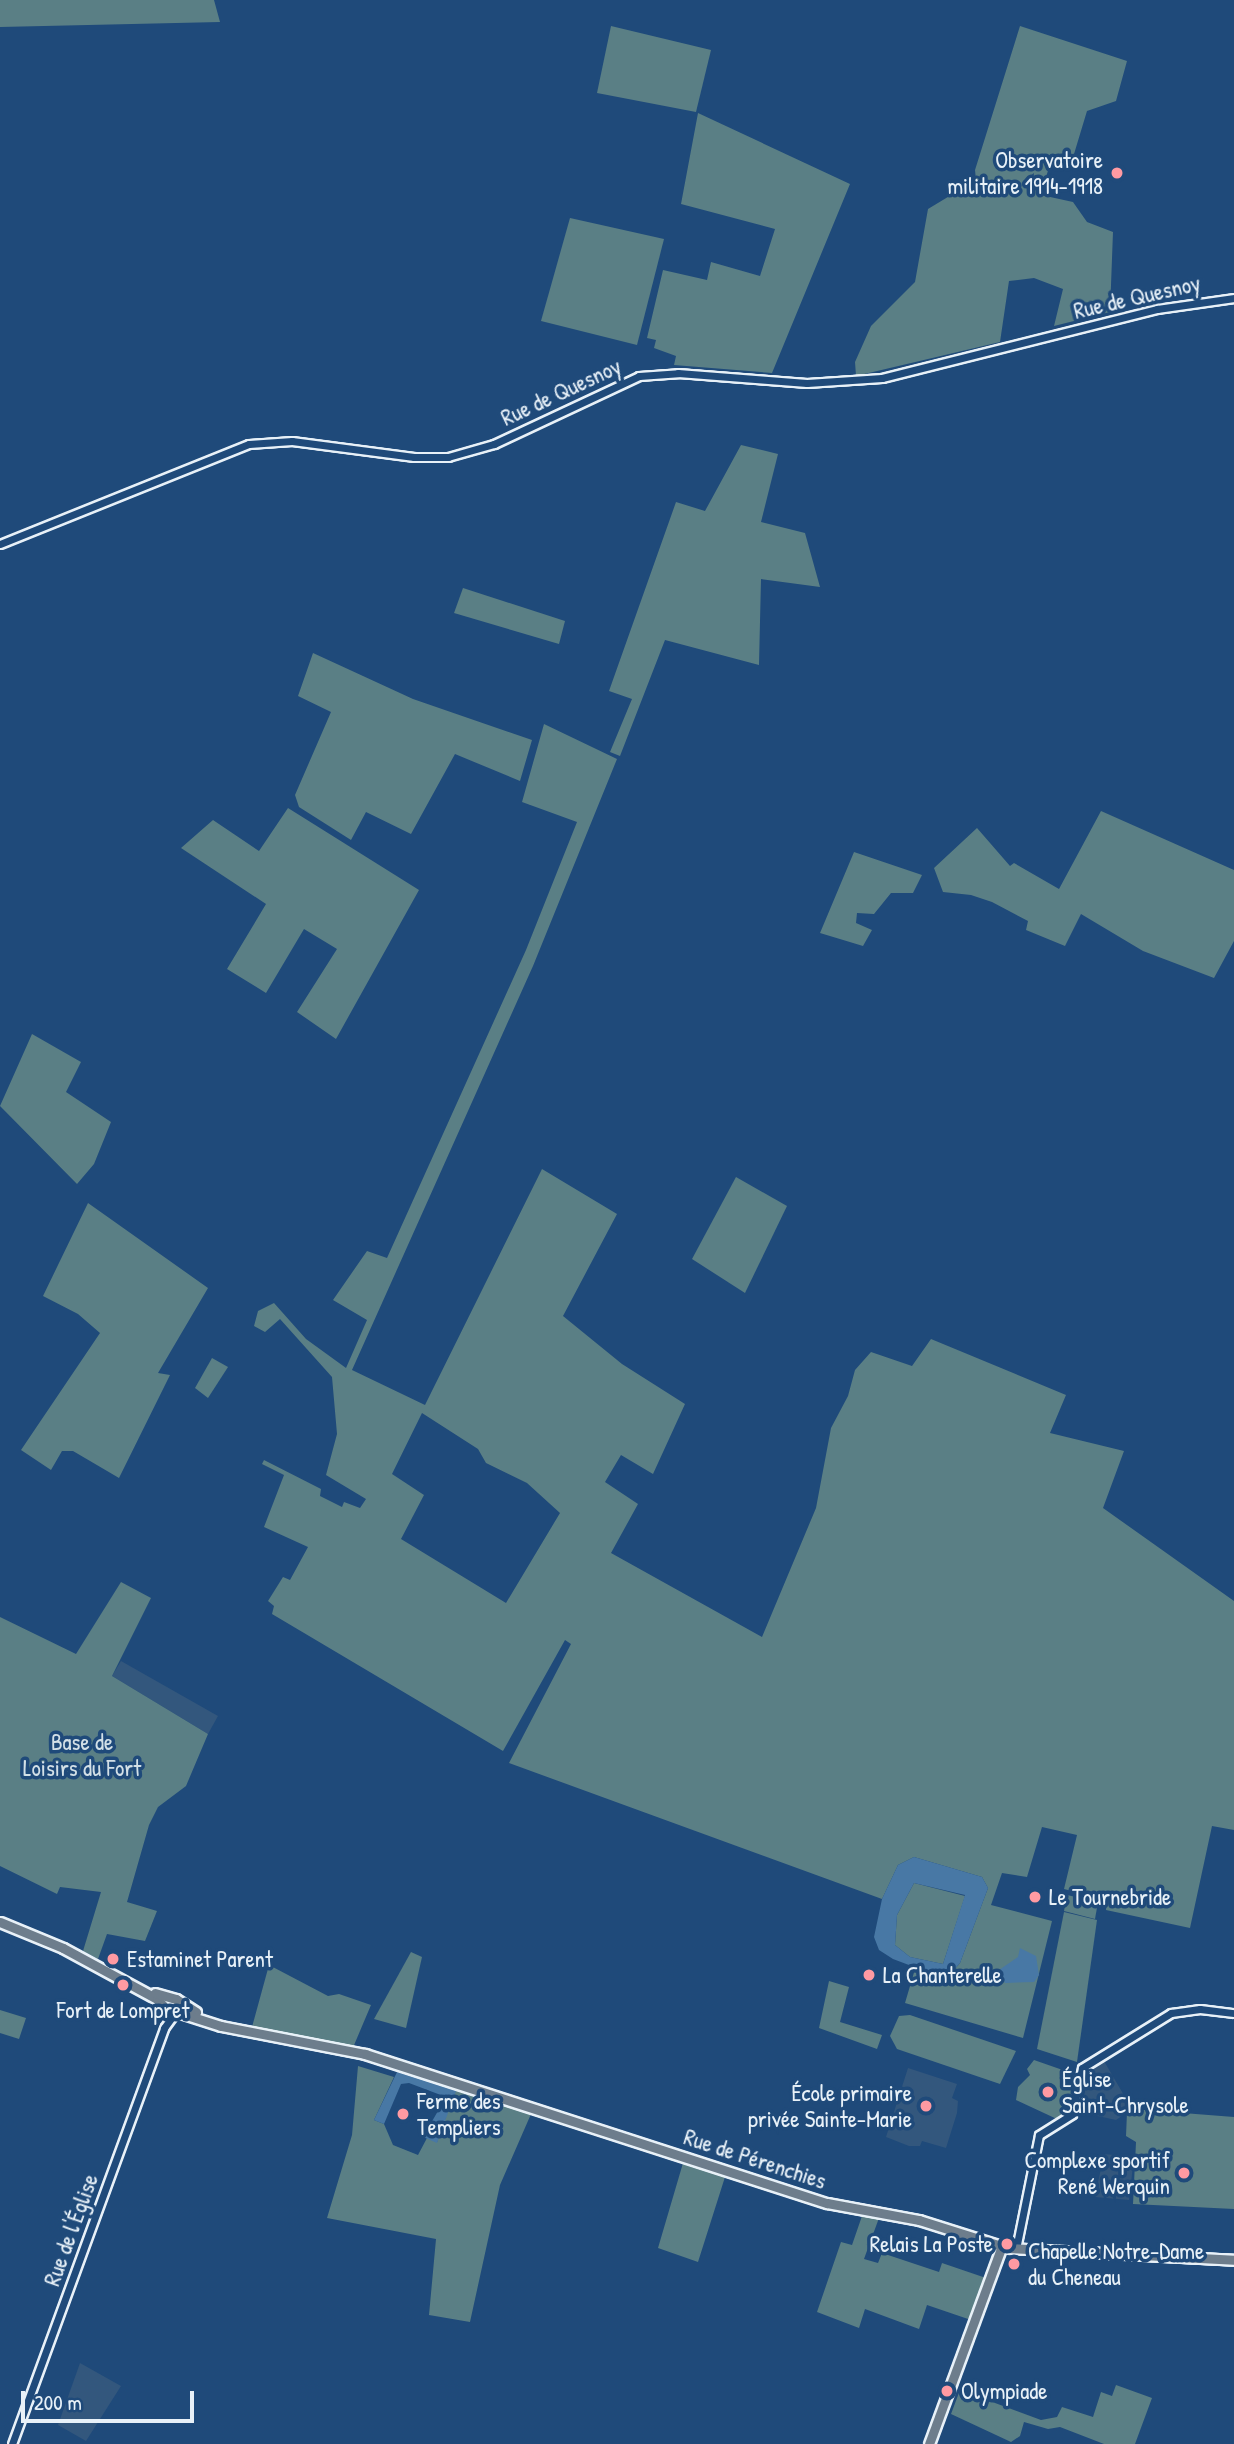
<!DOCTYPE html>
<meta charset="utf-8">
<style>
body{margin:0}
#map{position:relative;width:1234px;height:2444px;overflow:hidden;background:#1f4a7a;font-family:"Patrick Hand",sans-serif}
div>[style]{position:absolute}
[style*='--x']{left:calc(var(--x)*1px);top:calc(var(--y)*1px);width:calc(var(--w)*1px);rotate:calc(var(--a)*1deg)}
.built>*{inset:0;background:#33577d}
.green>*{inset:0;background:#5a7f85}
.water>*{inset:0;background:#4878a5}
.roads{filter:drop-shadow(2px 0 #e8f1f8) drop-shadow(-2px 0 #e8f1f8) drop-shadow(0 2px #e8f1f8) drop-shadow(0 -2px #e8f1f8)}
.minor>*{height:7px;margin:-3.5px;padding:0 3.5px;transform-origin:3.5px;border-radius:3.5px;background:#1f4a7a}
.major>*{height:9px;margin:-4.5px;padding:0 4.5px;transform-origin:4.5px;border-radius:4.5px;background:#6d7d8c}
.dots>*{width:19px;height:19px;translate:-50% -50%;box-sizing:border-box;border:4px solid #1f4a7a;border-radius:50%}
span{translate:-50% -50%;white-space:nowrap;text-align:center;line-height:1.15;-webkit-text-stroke:7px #1f4a7a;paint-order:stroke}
.poi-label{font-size:23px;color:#e8f1f8}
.right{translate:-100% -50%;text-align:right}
.left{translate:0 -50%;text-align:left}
.street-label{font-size:23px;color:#e8f1f8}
.park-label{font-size:23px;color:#d3e0e7}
.scale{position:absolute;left:21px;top:2391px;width:173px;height:32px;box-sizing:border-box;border:4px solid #e8f1f8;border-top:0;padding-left:9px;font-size:21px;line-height:24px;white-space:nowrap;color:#e8f1f8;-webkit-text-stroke:5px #1f4a7a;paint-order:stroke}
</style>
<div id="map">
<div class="built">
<div style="clip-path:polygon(121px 1661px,218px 1716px,208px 1734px,112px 1676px)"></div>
<div style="clip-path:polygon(1104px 2061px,1132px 2109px,1116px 2120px,1093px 2115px,1094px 2108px,1082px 2106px,1088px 2074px)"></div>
<div style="clip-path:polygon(908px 2068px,957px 2084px,952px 2098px,958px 2101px,957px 2113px,946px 2148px,922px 2141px,920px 2146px,909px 2146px,886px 2137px)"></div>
<div style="clip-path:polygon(1104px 2154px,1134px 2157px,1129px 2200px,1095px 2197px)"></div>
<div style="clip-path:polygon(80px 2363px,121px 2386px,86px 2441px,58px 2425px)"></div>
</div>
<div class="green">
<div style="clip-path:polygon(0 0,214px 0,220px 22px,0 27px)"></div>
<div style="clip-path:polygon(611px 26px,711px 50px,696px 112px,597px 93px)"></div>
<div style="clip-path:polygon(1020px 26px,1127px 61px,1116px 101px,1087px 111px,1071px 164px,1051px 160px,1041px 195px,1073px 202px,1087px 222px,1113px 232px,1110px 312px,1054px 326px,1063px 289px,1034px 278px,1009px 281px,1000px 342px,856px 376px,855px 362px,871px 326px,915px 282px,928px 209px,976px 180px,975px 170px)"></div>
<div style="clip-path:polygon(698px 113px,850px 184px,772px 373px,674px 365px,676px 356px,654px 348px,656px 340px,647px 338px,663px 270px,707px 280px,711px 262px,760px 276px,775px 229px,681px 204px)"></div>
<div style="clip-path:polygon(570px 218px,664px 239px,637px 345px,541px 321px)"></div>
<div style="clip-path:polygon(741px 445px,778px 454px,761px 522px,805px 533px,820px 587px,761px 579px,759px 665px,665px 640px,620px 756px,610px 752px,632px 699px,609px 691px,676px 502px,705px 511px)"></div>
<div style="clip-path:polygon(463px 588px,565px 621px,559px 644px,454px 613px)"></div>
<div style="clip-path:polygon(313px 653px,413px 699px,532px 740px,520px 781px,455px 754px,411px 834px,366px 812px,351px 840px,299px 807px,295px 795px,331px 712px,298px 696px)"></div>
<div style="clip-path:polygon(evenodd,544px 724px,617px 759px,533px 966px,352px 1370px,425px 1405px,542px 1169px,617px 1214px,563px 1316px,622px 1364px,685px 1404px,653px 1474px,621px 1455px,605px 1482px,638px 1504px,611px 1553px,762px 1637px,816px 1508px,831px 1428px,848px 1396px,855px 1370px,871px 1352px,912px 1366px,931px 1339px,1066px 1395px,1050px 1433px,1124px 1451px,1103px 1508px,1234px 1601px,1234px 1830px,1212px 1826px,1190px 1928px,1106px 1910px,1107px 1900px,1064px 1889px,1077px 1835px,1042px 1827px,1027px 1877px,1002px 1873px,991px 1905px,1052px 1921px,1023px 2038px,905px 2003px,915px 1969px,946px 1979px,960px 1963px,988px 1888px,982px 1877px,914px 1857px,898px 1865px,882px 1899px,509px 1763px,571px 1644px,565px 1640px,503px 1751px,272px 1614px,274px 1606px,268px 1601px,283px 1577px,290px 1580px,308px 1547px,264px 1527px,284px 1475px,262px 1464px,264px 1460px,321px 1489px,320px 1496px,342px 1507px,344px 1502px,360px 1508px,366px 1499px,326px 1475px,337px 1434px,332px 1377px,280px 1319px,265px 1332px,254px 1326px,258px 1311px,274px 1303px,306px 1339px,346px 1368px,367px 1320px,333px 1300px,367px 1251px,387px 1258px,526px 950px,577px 822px,522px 802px,544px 724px,422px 1413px,478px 1449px,486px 1463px,527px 1483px,560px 1513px,506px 1603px,401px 1539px,424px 1495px,392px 1474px,422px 1413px)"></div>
<div style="clip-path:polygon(288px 808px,419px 890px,336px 1039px,297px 1012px,337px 949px,304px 929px,266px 993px,227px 969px,266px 904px,181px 848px,213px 820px,259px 851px)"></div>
<div style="clip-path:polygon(1101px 811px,1234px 870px,1234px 941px,1214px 978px,1143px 951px,1081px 914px,1065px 946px,1026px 930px,1028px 921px,992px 902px,971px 895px,943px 892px,934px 868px,977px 828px,1010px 866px,1014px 863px,1059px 889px)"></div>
<div style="clip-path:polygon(854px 852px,922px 875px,913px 893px,891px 893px,874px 914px,857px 913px,856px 923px,872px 930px,863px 946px,820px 933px)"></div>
<div style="clip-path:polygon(32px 1034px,81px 1062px,66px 1092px,111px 1122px,94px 1164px,77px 1184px,0 1106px)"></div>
<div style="clip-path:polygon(736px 1177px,787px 1206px,745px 1293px,692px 1259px)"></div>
<div style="clip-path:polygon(88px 1203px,208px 1288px,158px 1373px,170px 1375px,119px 1478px,73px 1451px,62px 1451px,51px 1470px,21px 1450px,100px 1333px,78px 1314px,43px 1296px)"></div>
<div style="clip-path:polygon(212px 1358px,228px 1367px,208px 1398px,195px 1388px)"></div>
<div style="clip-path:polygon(121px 1582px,151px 1598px,112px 1676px,208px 1734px,186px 1786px,158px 1807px,149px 1825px,127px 1902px,157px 1911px,145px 1941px,107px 1934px,98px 1959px,83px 1951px,101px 1892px,60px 1887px,57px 1894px,0 1866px,0 1617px,76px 1654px)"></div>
<div style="clip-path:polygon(914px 1883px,965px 1896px,943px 1964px,910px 1957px,895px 1945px,897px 1915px)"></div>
<div style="clip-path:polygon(1067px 1895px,1098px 1902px,1095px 1919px,1064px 1911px)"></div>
<div style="clip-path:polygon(1064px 1912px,1097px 1920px,1077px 2062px,1037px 2049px)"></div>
<div style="clip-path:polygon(411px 1952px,422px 1957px,406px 2028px,374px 2019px)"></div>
<div style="clip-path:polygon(269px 1965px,328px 1996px,339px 1994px,371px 2005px,349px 2057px,273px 2042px,276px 2031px,252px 2027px)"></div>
<div style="clip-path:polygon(829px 1981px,849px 1987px,840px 2022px,882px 2035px,877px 2049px,819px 2028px)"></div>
<div style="clip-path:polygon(0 2010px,26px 2018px,19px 2039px,0 2033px)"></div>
<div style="clip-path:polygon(910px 2015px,1016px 2051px,1000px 2084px,897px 2049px,890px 2036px,899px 2016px)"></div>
<div style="clip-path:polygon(1034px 2060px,1077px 2075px,1073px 2100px,1059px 2120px,1016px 2100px,1018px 2087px,1030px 2075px,1027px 2069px)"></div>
<div style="clip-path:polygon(358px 2066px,394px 2077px,374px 2120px,384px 2124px,393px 2145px,418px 2155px,427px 2138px,437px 2142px,456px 2088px,531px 2114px,500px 2185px,470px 2322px,429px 2315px,436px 2239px,327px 2218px,352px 2135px)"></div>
<div style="clip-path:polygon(547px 2107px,774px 2181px,771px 2190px,725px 2177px,698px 2262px,658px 2248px,683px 2163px,545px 2118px)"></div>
<div style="clip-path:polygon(1132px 2109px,1234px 2117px,1234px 2209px,1133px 2204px,1136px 2142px,1126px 2136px,1127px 2112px)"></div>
<div style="clip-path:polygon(862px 2216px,879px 2218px,864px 2259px,878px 2263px,882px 2253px,939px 2272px,942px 2263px,986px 2278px,971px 2320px,927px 2305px,919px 2329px,865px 2309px,859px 2328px,817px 2312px,841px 2242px,852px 2245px)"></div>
<div style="clip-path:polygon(1116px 2385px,1152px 2398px,1135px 2444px,1104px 2444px,1060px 2427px,1048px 2429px,1024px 2422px,1020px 2436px,1011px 2442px,951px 2414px,960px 2390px,1041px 2420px,1057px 2417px,1062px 2407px,1093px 2417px,1101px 2392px,1112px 2396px)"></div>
</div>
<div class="water">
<div style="clip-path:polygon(evenodd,914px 1857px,982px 1877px,988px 1888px,960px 1963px,946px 1979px,893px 1959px,879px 1950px,874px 1937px,882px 1899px,898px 1865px,914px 1857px,914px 1883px,965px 1895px,943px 1964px,910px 1957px,895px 1945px,897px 1915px,914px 1883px)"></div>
<div style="clip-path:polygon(1020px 1948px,1036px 1956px,1039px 1975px,1034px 1982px,1005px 1983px,999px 1970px,1018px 1957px)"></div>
<div style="clip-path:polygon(398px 2070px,456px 2091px,437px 2143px,423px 2137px,446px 2097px,409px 2083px,401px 2084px,384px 2124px,374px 2120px)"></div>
</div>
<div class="roads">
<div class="minor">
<div style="--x:0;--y:544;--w:268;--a:-21.9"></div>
<div style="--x:249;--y:444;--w:43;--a:-4"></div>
<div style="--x:292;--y:441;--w:123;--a:7.5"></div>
<div style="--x:414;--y:457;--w:34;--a:0"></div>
<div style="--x:448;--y:457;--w:48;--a:-15.8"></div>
<div style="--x:494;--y:444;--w:160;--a:-25.1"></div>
<div style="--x:639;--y:376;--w:39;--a:-4"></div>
<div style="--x:678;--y:373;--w:129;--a:4.4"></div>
<div style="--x:807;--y:383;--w:75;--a:-3.8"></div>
<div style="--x:882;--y:378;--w:284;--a:-14.1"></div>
<div style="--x:1157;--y:309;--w:78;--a:-8.1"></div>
<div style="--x:1016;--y:2249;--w:116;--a:-78.6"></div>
<div style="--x:1039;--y:2135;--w:39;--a:-32"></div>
<div style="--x:1072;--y:2114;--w:47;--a:-77.7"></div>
<div style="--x:1082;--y:2068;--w:105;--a:-31.7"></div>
<div style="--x:1171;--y:2013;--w:29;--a:-8"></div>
<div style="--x:1200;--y:2009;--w:34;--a:7"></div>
<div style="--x:12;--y:2444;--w:443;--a:-69.9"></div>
<div style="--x:164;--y:2028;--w:19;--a:-54"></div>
</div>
<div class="major">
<div style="--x:0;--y:1922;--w:68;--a:22.4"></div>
<div style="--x:63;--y:1948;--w:107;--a:28.5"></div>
<div style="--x:157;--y:1999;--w:18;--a:47"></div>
<div style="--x:169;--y:2012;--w:8;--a:0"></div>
<div style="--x:155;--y:1993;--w:22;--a:16"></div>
<div style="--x:176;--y:1999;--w:24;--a:33"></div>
<div style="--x:177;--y:2012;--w:46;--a:17.7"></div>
<div style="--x:221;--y:2026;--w:147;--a:11"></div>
<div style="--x:365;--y:2054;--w:485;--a:17.9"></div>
<div style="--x:827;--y:2203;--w:94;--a:10.5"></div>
<div style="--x:919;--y:2220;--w:93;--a:17.5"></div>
<div style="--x:1008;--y:2248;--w:226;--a:3"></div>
<div style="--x:929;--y:2444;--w:211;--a:-69.8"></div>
</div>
</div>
<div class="dots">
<div style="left:1117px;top:173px;background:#ff9aa2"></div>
<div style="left:1035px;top:1897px;background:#ff9aa2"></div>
<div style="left:113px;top:1959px;background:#ff9aa2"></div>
<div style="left:869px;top:1975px;background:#ff9aa2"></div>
<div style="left:123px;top:1985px;background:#ff9aa2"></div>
<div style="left:1048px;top:2092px;background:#ff9aa2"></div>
<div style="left:926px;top:2106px;background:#ff9aa2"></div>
<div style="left:403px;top:2114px;background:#ff9aa2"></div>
<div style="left:1184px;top:2173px;background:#ff9aa2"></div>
<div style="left:1007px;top:2244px;background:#ff9aa2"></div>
<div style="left:1014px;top:2264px;background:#ff9aa2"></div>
<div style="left:947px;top:2391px;background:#ff9aa2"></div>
</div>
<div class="poi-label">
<span class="right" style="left:1103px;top:173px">Observatoire<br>militaire 1914-1918</span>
<span class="left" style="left:1049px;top:1897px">Le Tournebride</span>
<span class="left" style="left:127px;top:1959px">Estaminet Parent</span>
<span class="left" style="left:883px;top:1975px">La Chanterelle</span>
<span style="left:123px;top:2010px">Fort de Lompret</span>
<span class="left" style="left:1062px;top:2092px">Église<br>Saint-Chrysole</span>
<span class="right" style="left:912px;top:2106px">École primaire<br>privée Sainte-Marie</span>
<span class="left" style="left:417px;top:2114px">Ferme des<br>Templiers</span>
<span class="right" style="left:1170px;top:2173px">Complexe sportif<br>René Werquin</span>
<span class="right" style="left:993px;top:2244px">Relais La Poste</span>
<span class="left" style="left:1028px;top:2264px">Chapelle Notre-Dame<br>du Cheneau</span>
<span class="left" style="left:961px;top:2391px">Olympiade</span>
</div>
<div class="street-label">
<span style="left:1137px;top:297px;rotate:-13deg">Rue de Quesnoy</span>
<span style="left:561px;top:392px;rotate:-25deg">Rue de Quesnoy</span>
<span style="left:755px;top:2159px;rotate:18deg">Rue de Pérenchies</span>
<span style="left:71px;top:2230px;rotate:-70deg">Rue de l'Église</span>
</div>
<div class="park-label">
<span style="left:82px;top:1755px">Base de<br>Loisirs du Fort</span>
</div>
<div class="scale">200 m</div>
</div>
